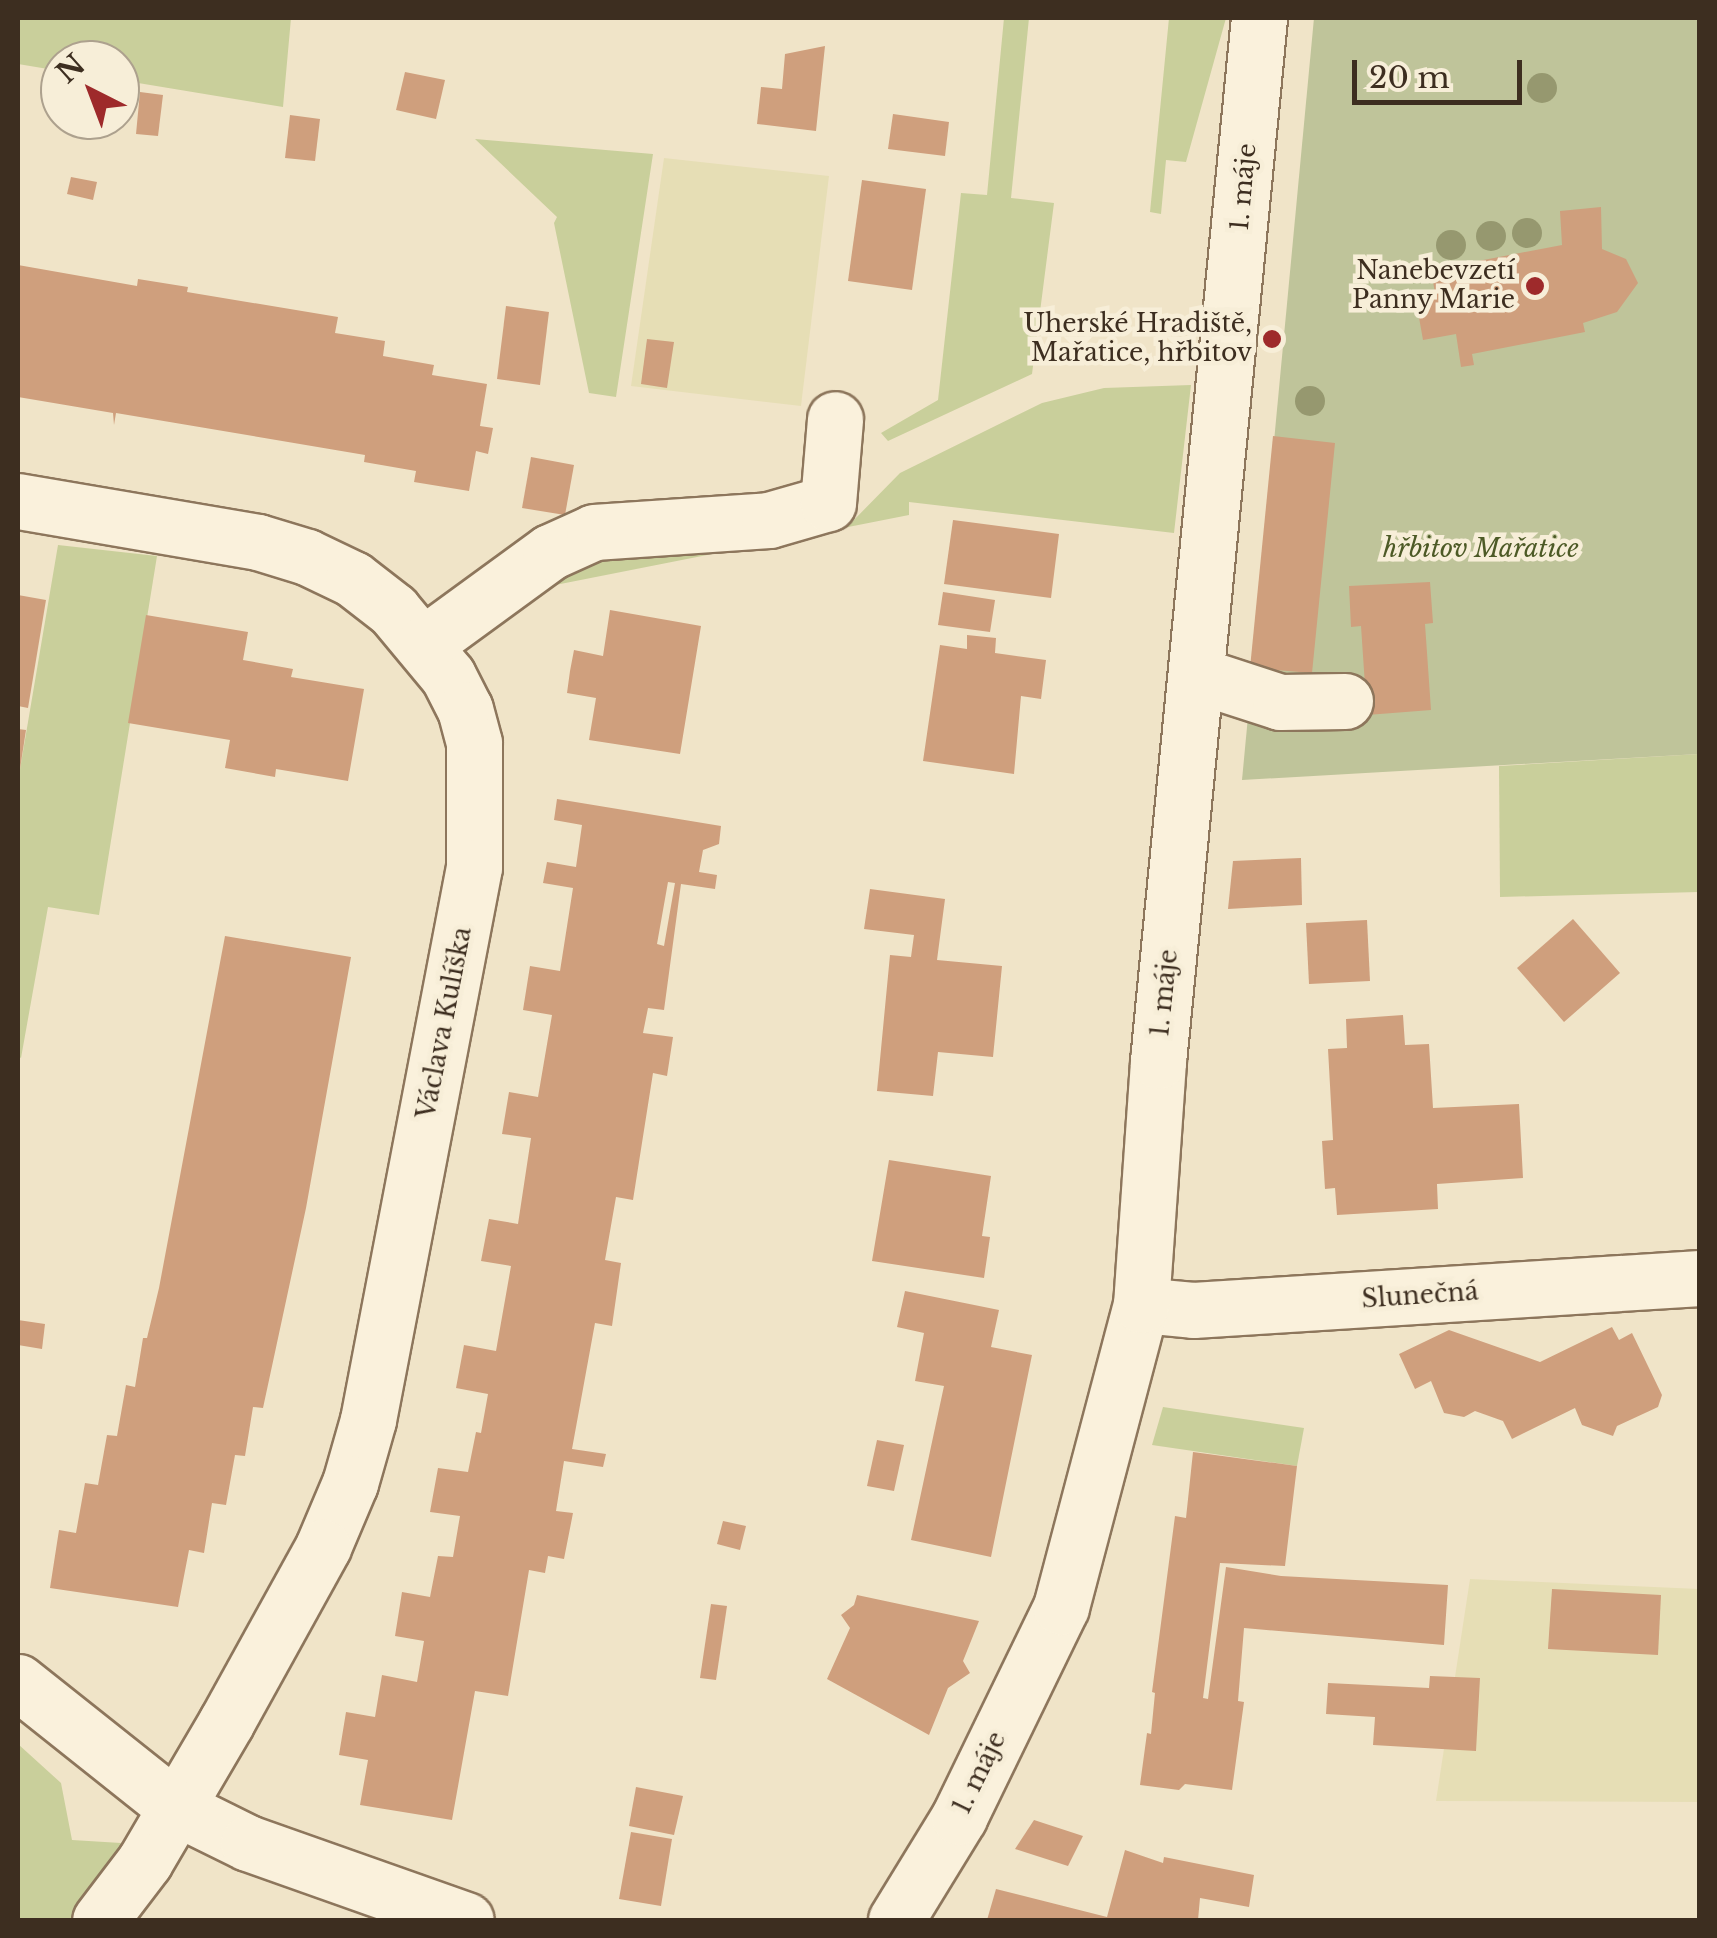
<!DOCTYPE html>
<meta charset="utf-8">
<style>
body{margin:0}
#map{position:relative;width:1717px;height:1938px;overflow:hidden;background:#f0e4c8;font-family:"Libre Baskerville",serif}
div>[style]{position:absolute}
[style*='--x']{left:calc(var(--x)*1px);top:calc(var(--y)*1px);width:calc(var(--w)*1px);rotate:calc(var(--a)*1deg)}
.farmland>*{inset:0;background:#e6deb5}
.green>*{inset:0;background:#c9cf9b}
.cemetery>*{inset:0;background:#bfc49a}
.building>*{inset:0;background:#cf9f7d}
.roads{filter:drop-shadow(2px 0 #8d765c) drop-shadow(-2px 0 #8d765c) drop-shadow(0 2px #8d765c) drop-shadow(0 -2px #8d765c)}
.minor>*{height:55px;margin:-27.5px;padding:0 27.5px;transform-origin:27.5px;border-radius:27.5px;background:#faf1dc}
.trees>*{width:30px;height:30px;margin:-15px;border-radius:50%;background:#96986f}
.dots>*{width:28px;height:28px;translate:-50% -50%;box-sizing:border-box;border:5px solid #f7eed8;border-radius:50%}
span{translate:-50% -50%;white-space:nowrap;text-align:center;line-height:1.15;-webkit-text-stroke:9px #f7eed8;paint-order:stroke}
.street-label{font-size:25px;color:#3d2e20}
.poi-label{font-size:25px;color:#3d2e20}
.right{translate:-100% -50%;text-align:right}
.park-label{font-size:25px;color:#4d5a26;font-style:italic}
.frame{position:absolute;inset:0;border:20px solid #3d2e20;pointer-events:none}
.north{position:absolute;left:40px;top:40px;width:100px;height:100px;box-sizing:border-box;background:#f7eed8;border:2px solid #ada18e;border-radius:50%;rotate:318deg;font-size:28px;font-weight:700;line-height:40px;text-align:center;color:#3d2e20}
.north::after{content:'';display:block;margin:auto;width:35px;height:45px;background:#9e2a2b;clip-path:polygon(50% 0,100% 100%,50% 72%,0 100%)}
.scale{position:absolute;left:1352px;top:60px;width:170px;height:45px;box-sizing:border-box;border:5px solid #3d2e20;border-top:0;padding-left:12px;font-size:30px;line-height:35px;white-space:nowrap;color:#3d2e20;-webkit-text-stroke:8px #f7eed8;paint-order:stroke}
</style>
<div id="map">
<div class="farmland">
<div style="clip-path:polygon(664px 158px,829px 176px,801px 406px,631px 386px)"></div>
<div style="clip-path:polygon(1470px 1579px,1699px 1589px,1699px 1802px,1436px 1801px)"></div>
</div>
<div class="green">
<div style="clip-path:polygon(18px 18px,291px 18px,283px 107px,120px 80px,120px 60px,60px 60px,60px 71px,18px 64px)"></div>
<div style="clip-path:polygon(1004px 18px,1029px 18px,1011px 198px,1054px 203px,1032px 374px,888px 441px,881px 433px,938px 400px,961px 193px,987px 195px)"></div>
<div style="clip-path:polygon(1169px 18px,1226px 18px,1186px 162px,1166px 160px,1161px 214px,1150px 212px)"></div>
<div style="clip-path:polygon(475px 139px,653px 154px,616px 397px,589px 393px,554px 223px,557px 217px)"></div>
<div style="clip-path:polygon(1191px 385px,1174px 533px,909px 502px,909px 515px,530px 590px,557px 568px,670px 540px,849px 525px,900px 473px,1042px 403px,1104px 388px)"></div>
<div style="clip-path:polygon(58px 545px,157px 556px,99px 915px,48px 907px,21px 1058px,18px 1056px,18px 781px)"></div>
<div style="clip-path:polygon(1699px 754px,1699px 892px,1500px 897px,1499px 766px)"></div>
<div style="clip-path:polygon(1163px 1407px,1304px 1428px,1297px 1466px,1152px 1445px)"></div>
<div style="clip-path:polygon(18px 1744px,61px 1783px,72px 1840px,121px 1843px,118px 1870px,77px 1920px,18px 1920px)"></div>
</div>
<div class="cemetery">
<div style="clip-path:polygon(1314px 18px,1699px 18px,1699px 754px,1242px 780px)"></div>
</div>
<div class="building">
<div style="clip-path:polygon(825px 46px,816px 131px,757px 124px,761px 87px,782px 89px,785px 54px)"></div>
<div style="clip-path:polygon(405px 72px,445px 80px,436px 119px,396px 110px)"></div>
<div style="clip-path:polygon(140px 92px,163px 95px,158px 136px,136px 134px)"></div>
<div style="clip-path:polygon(893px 114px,949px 122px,945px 156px,888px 149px)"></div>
<div style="clip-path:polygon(290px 115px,320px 119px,315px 161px,285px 158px)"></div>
<div style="clip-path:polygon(71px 177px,97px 182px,93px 200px,67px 194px)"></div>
<div style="clip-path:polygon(862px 180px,926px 189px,912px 290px,848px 281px)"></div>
<div style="clip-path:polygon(1601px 207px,1602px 249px,1626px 259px,1638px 283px,1617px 312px,1583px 323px,1585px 332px,1472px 354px,1474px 365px,1461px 367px,1456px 334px,1423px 340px,1415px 295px,1435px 293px,1431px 270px,1562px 245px,1560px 211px)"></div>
<div style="clip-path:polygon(18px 265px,137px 286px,138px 279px,188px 287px,187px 292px,338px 317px,335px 333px,385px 341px,383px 356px,434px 365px,432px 375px,487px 384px,480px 426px,493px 428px,488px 454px,476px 451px,469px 491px,414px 482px,416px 471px,364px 462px,365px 455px,116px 413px,114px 425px,113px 413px,18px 397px)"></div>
<div style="clip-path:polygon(506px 306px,549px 312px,540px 385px,497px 379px)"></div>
<div style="clip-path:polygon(647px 339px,674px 342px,667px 388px,641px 384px)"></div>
<div style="clip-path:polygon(1273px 436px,1335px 443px,1312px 673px,1250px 668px)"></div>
<div style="clip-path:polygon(531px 457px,574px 465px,565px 515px,522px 508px)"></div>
<div style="clip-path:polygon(953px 520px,1059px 534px,1051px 598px,944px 584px)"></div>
<div style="clip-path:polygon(1430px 582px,1433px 623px,1425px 624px,1431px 710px,1367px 715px,1361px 626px,1351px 627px,1349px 586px)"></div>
<div style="clip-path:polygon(943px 592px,995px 600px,990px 632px,938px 625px)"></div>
<div style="clip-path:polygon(18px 595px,46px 600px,28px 708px,18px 706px)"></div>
<div style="clip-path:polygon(610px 610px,701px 626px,680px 754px,589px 740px,596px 698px,567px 693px,570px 671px,574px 650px,603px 656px)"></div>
<div style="clip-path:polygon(146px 615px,248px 632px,243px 660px,293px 669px,291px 677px,364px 689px,348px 781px,276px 769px,275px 777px,225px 768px,230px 740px,128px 723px)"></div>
<div style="clip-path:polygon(967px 635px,996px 638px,995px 653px,1046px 660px,1041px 699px,1021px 696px,1014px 774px,923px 761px,940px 645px,967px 649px)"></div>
<div style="clip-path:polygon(18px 729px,26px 730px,20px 769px,18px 769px)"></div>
<div style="clip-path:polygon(evenodd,557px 799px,721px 826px,719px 844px,703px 850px,699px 872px,717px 875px,715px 889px,681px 884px,664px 1010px,648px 1008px,643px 1033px,673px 1037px,667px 1076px,653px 1073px,633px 1200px,616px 1197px,605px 1260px,621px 1263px,612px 1326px,595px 1323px,572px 1449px,606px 1454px,603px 1467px,564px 1461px,556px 1511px,573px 1513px,564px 1559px,548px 1556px,545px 1573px,529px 1570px,508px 1696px,475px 1691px,452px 1820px,360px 1805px,368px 1760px,339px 1755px,346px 1712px,375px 1717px,382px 1675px,417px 1682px,424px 1641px,395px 1636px,402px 1592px,430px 1597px,438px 1556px,453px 1557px,460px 1516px,430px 1512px,438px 1468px,468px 1472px,476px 1432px,481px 1433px,488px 1394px,456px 1388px,464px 1345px,496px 1351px,511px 1266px,481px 1261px,489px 1219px,518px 1224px,531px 1138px,502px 1134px,509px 1092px,538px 1097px,552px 1015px,523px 1010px,530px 966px,560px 971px,573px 888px,543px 883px,547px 862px,576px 867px,582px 825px,554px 820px,557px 799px,668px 882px,675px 883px,664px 946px,657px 944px,668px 882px)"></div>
<div style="clip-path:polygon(1301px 858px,1302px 905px,1228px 909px,1233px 861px)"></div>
<div style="clip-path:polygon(870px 889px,945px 899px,937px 960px,1002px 966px,993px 1057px,938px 1052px,933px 1096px,877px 1091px,890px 955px,911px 957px,914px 935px,864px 929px)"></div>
<div style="clip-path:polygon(1573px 919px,1620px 973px,1564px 1022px,1517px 968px)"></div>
<div style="clip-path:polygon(1367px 920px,1370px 981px,1309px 984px,1306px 923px)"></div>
<div style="clip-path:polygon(225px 936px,351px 957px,306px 1208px,263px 1408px,253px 1407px,245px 1456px,235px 1455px,226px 1505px,212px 1503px,204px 1553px,189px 1550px,178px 1607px,50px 1588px,59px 1530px,76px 1533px,85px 1483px,98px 1485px,107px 1435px,117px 1436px,126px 1385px,135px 1387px,143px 1338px,147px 1338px,159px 1288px)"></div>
<div style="clip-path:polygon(1403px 1015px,1405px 1045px,1429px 1044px,1433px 1108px,1519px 1104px,1523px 1178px,1437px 1184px,1438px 1209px,1337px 1215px,1335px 1188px,1325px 1189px,1322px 1141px,1333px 1140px,1328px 1049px,1347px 1048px,1346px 1019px)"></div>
<div style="clip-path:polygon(889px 1160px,991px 1176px,982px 1236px,990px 1237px,984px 1278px,872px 1261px)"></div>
<div style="clip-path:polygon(905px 1291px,999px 1310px,991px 1347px,1032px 1355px,991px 1557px,911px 1540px,944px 1386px,915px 1381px,924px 1333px,897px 1327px)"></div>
<div style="clip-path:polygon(18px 1320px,45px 1324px,42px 1349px,18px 1345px)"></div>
<div style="clip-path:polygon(1612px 1327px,1619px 1340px,1632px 1333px,1662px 1395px,1658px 1407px,1617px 1426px,1613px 1436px,1582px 1425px,1575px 1408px,1512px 1439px,1503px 1421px,1475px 1411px,1464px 1417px,1444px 1413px,1431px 1381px,1415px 1389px,1399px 1354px,1449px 1330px,1540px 1362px)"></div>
<div style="clip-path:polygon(877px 1440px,904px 1445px,894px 1491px,867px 1486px)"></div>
<div style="clip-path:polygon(1193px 1452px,1297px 1466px,1285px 1566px,1220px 1563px,1203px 1698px,1208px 1699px,1226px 1567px,1281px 1576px,1448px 1585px,1444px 1645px,1244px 1628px,1238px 1701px,1244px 1702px,1232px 1790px,1185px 1784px,1179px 1790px,1140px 1785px,1147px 1733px,1151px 1734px,1155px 1693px,1152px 1692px,1175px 1516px,1186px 1518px)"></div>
<div style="clip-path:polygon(723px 1521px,746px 1526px,740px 1550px,717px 1544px)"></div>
<div style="clip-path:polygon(1552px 1589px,1661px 1595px,1658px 1655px,1548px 1649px)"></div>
<div style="clip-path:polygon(857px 1595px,979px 1621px,963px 1661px,970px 1673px,948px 1688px,929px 1735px,827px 1679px,850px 1628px,841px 1615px,854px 1605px)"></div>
<div style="clip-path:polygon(711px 1604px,727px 1606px,716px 1680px,700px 1678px)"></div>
<div style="clip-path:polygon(1430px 1676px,1480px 1678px,1476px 1751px,1373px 1745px,1375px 1717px,1326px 1714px,1328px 1683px,1429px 1688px)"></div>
<div style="clip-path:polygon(636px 1787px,683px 1796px,674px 1835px,629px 1826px)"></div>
<div style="clip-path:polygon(1034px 1820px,1083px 1836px,1068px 1866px,1015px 1849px)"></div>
<div style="clip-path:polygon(631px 1832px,672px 1839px,661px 1906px,619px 1899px)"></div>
<div style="clip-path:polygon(1125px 1850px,1163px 1863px,1164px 1857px,1254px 1875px,1249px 1907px,1200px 1898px,1198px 1920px,987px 1920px,996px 1889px,1107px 1917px)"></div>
</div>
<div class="roads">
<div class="minor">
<div style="--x:18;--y:501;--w:243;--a:9.7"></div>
<div style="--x:258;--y:542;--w:51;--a:17"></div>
<div style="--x:307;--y:557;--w:51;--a:25.6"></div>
<div style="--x:353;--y:579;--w:51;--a:37.8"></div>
<div style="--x:393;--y:610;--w:86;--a:50.2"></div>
<div style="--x:448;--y:676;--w:37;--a:63"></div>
<div style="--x:465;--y:709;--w:35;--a:75"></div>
<div style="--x:474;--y:743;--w:124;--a:90"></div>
<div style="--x:474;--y:867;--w:563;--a:100.85"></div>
<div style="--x:368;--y:1420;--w:66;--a:105.9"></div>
<div style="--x:350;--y:1483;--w:69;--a:112.9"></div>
<div style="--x:323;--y:1547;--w:199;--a:118.9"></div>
<div style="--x:227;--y:1721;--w:162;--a:120.4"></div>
<div style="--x:145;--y:1861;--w:74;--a:127.3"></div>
<div style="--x:424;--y:644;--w:156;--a:-36.1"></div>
<div style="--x:550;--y:552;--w:48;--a:-24.4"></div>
<div style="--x:594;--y:532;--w:175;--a:-3.9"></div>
<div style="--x:769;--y:520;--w:61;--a:-16.1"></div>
<div style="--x:828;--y:503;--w:84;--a:-85.2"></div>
<div style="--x:1197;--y:675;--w:87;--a:18"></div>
<div style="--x:1280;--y:702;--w:65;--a:-0.9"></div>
<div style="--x:1141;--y:1305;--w:52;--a:5.5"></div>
<div style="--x:1193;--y:1310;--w:508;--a:-3.61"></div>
<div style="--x:18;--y:1682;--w:201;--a:38.5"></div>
<div style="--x:175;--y:1807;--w:81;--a:26.3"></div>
<div style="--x:248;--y:1843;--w:231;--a:19.5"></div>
<div style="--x:896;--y:1920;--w:121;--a:-58.5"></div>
<div style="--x:959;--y:1817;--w:233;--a:-64.1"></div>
<div style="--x:1061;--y:1607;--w:312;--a:-75.2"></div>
<div style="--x:1141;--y:1305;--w:245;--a:-86"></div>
<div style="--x:1158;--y:1061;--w:1048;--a:-84.47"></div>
</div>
</div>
<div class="trees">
<div style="left:1542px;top:88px"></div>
<div style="left:1527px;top:233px"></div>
<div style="left:1491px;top:236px"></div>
<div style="left:1451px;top:245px"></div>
<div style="left:1310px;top:401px"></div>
</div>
<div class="dots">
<div style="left:1535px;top:286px;background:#9e2a2b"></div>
<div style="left:1272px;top:339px;background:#9e2a2b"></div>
</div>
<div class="street-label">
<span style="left:1244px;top:187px;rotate:-85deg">1. máje</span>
<span style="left:1165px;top:993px;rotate:-84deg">1. máje</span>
<span style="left:445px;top:1023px;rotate:-79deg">Václava Kulíška</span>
<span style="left:1420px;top:1296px;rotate:-4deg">Slunečná</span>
<span style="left:980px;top:1773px;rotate:-64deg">1. máje</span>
</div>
<div class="poi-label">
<span class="right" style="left:1515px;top:286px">Nanebevzetí<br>Panny Marie</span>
<span class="right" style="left:1252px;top:339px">Uherské Hradiště,<br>Mařatice, hřbitov</span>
</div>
<div class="park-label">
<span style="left:1481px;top:549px">hřbitov Mařatice</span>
</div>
<div class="frame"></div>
<div class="north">N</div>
<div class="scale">20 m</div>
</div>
